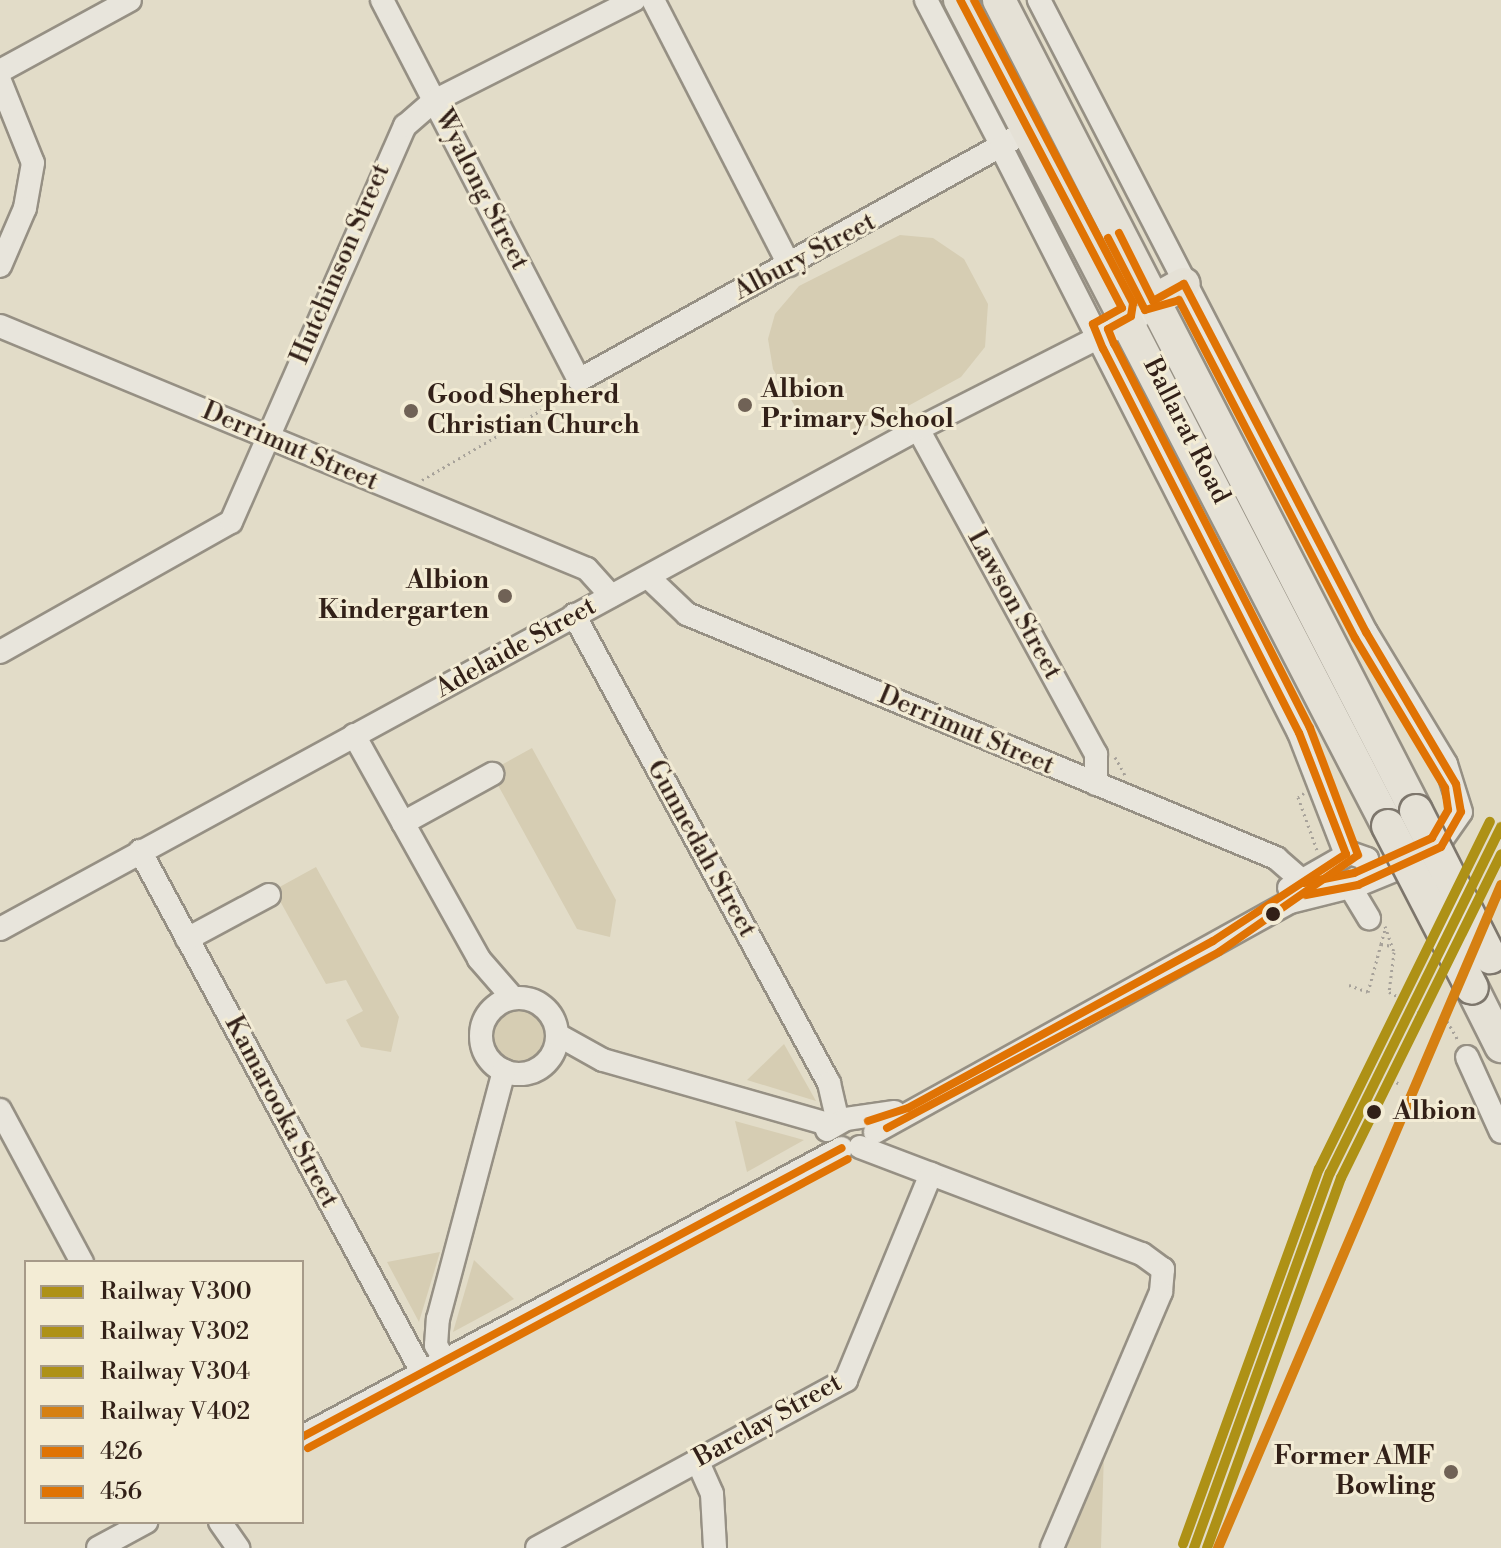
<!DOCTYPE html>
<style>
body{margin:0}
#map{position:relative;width:1501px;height:1548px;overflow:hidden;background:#e2dcc8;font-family:"Libre Bodoni",serif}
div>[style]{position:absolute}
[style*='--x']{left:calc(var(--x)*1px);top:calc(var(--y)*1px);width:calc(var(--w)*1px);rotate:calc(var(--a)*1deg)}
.green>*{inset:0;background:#d6cdb3}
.round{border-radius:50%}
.path>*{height:3px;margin-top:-1.5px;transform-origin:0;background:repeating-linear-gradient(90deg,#a7a29a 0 2px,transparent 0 6px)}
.roads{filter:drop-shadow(2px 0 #969084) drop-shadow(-2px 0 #969084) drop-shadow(0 2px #969084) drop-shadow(0 -2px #969084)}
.minor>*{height:22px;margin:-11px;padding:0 11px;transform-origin:11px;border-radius:11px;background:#e8e5dc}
.minor>.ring{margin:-11px;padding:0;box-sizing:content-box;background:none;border:22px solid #e8e5dc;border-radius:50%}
.highway>*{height:32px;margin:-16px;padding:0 16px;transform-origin:16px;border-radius:16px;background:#e5e1d6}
.bridges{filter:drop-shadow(2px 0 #7d766c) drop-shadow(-2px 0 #7d766c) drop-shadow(0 2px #7d766c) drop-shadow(0 -2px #7d766c)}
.highway-bridge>*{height:32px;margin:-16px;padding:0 16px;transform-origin:16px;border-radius:16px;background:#e5e1d6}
.bus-1>*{height:8px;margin:-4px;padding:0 4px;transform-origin:4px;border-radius:4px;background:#e07304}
.bus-2>*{height:8px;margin:-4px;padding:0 4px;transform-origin:4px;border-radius:4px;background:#e07304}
.rail-1>*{height:10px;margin:-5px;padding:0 5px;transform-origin:5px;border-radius:5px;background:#ae9116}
.rail-2>*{height:10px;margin:-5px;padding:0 5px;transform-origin:5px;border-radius:5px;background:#ae9116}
.rail-3>*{height:10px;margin:-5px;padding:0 5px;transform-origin:5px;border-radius:5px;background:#ae9116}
.rail-4>*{height:10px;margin:-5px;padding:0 5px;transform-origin:5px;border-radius:5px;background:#d68012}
.dots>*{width:22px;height:22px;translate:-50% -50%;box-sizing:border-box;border:4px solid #f3ecd5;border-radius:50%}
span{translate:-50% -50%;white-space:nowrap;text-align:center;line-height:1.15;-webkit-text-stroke:6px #f3ecd5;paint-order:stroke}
.street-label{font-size:26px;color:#322018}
.poi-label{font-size:26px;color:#322018;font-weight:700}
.left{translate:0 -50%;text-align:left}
.right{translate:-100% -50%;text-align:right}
.stop-label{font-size:26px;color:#322018;font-weight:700}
.legend{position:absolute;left:24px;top:1260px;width:280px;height:264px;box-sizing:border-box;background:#f3ecd5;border:2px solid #a69a89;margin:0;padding:10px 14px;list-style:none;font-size:24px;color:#322018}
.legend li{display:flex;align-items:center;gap:16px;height:40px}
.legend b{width:40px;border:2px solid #a69a89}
</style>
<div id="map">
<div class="green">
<div style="clip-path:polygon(900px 235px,933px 238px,964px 259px,988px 304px,985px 347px,961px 377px,877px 423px,850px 430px,822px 426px,796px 408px,773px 369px,768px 339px,775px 314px,799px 286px)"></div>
<div style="clip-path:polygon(532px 748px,616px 900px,610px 937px,577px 929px,494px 778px,422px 809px)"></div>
<div style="clip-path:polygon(316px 867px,399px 1017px,391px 1052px,361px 1047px,346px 1020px,363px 1011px,346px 980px,326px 984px,280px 901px,205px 928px)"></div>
<div class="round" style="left:490px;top:1005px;width:64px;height:64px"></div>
<div style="clip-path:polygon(784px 1044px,816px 1101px,747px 1080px)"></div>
<div style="clip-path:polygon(735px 1121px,804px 1140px,747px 1172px)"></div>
<div style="clip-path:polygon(440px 1252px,419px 1322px,387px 1262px)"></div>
<div style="clip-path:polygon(474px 1260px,514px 1299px,453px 1332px)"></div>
<div style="clip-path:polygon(1104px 1453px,1101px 1548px,1066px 1548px)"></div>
</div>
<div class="path">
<div style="--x:422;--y:480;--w:172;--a:-30.4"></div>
<div style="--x:1115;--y:757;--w:21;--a:61"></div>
<div style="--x:1304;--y:793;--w:7;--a:146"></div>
<div style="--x:1298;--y:797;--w:56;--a:70.3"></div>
<div style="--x:1385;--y:926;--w:28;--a:71"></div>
<div style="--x:1394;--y:952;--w:40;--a:97.1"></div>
<div style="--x:1389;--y:992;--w:9;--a:27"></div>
<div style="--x:1381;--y:944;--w:16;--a:-75"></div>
<div style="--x:1349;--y:985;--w:20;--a:20"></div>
<div style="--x:1368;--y:992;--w:50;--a:-74.8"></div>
<div style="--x:1381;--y:944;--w:11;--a:10"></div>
<div style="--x:1447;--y:1021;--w:22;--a:60"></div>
<div style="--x:1380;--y:1075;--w:20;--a:24"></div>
<div style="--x:1390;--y:1079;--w:76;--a:-66.8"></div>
</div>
<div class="roads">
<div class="minor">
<div style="--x:382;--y:0;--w:428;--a:62.6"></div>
<div style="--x:579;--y:380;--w:515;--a:-29.05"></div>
<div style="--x:653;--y:0;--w:298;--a:62.8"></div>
<div style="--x:926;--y:0;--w:165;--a:62.5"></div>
<div style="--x:0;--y:71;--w:148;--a:-28.6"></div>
<div style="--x:0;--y:81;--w:88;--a:68.1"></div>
<div style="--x:33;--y:163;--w:46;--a:100.1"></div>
<div style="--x:25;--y:208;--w:63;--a:113.3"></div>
<div style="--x:1001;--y:147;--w:657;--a:63.05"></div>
<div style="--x:1299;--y:733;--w:130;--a:68.8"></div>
<div style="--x:0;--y:326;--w:635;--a:22.49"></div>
<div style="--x:587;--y:569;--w:36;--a:48"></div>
<div style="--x:918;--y:429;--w:371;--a:61.3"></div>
<div style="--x:1096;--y:754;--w:30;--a:90"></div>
<div style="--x:648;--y:577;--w:54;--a:43.5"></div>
<div style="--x:687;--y:614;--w:638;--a:22.5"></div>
<div style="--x:1276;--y:858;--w:35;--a:41"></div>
<div style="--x:574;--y:615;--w:533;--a:61.42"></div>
<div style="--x:829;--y:1083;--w:39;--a:77"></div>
<div style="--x:0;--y:652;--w:265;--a:-29.4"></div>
<div style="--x:231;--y:522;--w:433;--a:-66.3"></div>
<div style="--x:405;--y:126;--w:38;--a:-41"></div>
<div style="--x:434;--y:101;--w:224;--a:-26.8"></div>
<div style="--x:354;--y:735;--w:257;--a:60.8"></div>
<div style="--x:479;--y:959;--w:52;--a:48.9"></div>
<div style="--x:403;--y:823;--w:102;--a:-28.8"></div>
<div style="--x:140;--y:851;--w:592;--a:61.57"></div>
<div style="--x:1349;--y:885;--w:39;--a:59"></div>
<div style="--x:1289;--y:888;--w:70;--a:-29.8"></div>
<div style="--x:1350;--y:853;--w:18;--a:19"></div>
<div style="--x:1367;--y:859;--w:18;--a:87"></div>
<div style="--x:0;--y:929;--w:1045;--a:-28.58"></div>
<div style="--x:918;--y:429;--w:248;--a:-26.9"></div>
<div style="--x:187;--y:939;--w:93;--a:-28.2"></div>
<div class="ring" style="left:481px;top:998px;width:54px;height:54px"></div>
<div style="--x:558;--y:1035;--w:51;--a:29.1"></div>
<div style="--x:603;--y:1060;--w:237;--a:15.9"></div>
<div style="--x:1467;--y:1057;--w:82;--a:65.6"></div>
<div style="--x:0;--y:1110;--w:173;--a:61.7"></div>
<div style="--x:827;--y:1130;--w:22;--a:-30"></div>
<div style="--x:846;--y:1119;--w:49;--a:-8.3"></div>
<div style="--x:875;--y:1132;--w:474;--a:-29"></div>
<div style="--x:1290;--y:902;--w:70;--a:-14"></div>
<div style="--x:1358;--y:885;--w:79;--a:-22.3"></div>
<div style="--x:1431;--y:855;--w:52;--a:-55.1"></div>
<div style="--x:1461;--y:812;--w:50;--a:-107.4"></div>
<div style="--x:1446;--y:764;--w:154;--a:-121.2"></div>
<div style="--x:1366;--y:632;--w:712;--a:-117.36"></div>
<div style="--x:860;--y:1147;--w:302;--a:20.8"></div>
<div style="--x:1142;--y:1254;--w:26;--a:36"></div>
<div style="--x:1163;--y:1269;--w:23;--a:95"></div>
<div style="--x:1161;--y:1292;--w:278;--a:113.1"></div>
<div style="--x:444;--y:1359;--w:16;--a:-120"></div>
<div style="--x:436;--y:1345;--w:26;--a:-86"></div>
<div style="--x:438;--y:1319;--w:257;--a:-75.1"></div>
<div style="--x:302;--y:1437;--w:612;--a:-28.16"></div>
<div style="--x:697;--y:1460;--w:37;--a:66"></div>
<div style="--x:712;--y:1494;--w:54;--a:86.8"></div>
<div style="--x:220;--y:1522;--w:32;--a:55"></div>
<div style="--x:98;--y:1548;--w:55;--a:-28.4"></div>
<div style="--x:537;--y:1548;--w:352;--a:-28.5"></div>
<div style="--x:846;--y:1380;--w:223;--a:-67.6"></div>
</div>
<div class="highway">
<div style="--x:960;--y:0;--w:930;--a:62.61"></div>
<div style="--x:999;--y:0;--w:912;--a:62.79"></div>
<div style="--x:1153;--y:301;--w:35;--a:-29"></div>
<div style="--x:1472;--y:988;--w:65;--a:63.4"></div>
</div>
</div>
<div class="bridges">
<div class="highway-bridge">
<div style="--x:1416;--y:811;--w:164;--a:63.1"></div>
<div style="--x:1388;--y:826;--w:182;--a:62.6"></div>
</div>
</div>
<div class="bus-1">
<div style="--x:1119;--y:233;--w:76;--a:63.4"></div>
<div style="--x:1153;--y:301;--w:35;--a:-29"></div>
<div style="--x:1184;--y:284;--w:393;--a:62.4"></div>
<div style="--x:1366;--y:632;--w:177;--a:59.4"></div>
<div style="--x:1456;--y:784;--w:28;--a:80"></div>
<div style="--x:1461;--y:812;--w:40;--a:119.7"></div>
<div style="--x:1441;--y:847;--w:91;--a:155.4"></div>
<div style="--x:1358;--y:885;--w:53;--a:169.1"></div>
<div style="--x:868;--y:1121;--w:42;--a:-18"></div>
<div style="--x:908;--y:1108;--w:348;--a:-28.7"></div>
<div style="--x:1213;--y:941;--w:159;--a:-33.2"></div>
<div style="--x:1346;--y:854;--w:130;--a:-111.2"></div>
<div style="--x:1299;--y:733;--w:431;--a:-117"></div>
<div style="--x:1103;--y:349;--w:27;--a:-112"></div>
<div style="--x:1093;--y:324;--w:33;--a:-29"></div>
<div style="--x:1122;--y:308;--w:348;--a:-117.7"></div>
<div style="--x:302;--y:1437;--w:612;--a:-28.16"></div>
</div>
<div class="bus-2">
<div style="--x:1108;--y:238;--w:81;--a:62.8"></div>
<div style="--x:1145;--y:310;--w:35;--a:-16"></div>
<div style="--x:1179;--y:300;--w:381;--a:62.5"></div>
<div style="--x:1355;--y:638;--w:175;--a:59"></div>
<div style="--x:1445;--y:788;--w:22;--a:82"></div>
<div style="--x:1448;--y:810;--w:32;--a:120"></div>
<div style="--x:1432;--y:838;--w:85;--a:155.8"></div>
<div style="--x:1354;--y:873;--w:51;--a:168.7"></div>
<div style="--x:887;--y:1128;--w:376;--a:-27.9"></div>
<div style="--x:1219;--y:952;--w:169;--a:-34.9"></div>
<div style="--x:1358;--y:855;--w:136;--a:-110.7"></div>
<div style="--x:1310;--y:728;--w:431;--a:-117"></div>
<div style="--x:1114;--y:344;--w:16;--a:-112"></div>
<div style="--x:1108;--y:329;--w:26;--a:-29"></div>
<div style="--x:1131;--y:316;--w:13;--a:-81"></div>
<div style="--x:1133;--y:303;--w:342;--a:-117.7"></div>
<div style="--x:308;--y:1448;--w:612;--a:-28.16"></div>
</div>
<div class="rail-1">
<div style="--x:1194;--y:1548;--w:399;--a:-70.1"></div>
<div style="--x:1330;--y:1173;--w:386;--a:-63.7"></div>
</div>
<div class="rail-2">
<div style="--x:1207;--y:1548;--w:394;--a:-70.1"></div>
<div style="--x:1341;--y:1178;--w:361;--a:-63.7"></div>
</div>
<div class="rail-3">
<div style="--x:1183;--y:1544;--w:399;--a:-70.1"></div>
<div style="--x:1319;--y:1169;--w:387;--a:-63.8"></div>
</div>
<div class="rail-4">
<div style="--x:1218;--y:1548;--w:721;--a:-66.88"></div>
</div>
<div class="dots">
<div style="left:745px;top:405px;background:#706256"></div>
<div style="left:411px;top:411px;background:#706256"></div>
<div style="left:505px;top:596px;background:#706256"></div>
<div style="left:1273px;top:914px;background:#322018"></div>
<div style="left:1374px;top:1112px;background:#322018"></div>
<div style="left:1451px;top:1472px;background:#706256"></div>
</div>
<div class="street-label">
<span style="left:481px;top:190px;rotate:63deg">Wyalong Street</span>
<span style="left:805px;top:257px;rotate:-28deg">Albury Street</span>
<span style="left:341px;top:264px;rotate:-67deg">Hutchinson Street</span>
<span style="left:1186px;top:431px;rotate:63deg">Ballarat Road</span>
<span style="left:290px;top:447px;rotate:23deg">Derrimut Street</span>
<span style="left:1014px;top:605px;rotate:61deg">Lawson Street</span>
<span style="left:516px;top:648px;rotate:-29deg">Adelaide Street</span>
<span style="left:966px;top:731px;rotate:23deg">Derrimut Street</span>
<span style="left:701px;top:849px;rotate:61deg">Gunnedah Street</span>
<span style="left:281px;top:1112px;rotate:62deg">Kamarooka Street</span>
<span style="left:768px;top:1421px;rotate:-29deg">Barclay Street</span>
</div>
<div class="poi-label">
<span class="left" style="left:761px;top:405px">Albion<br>Primary School</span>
<span class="left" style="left:427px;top:411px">Good Shepherd<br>Christian Church</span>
<span class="right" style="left:489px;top:596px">Albion<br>Kindergarten</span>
<span class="right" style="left:1435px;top:1472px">Former AMF<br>Bowling</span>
</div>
<div class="stop-label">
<span class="left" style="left:1393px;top:1112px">Albion</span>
</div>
<ul class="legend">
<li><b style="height:10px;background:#ae9116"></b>Railway V300</li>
<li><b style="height:10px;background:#ae9116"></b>Railway V302</li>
<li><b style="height:10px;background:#ae9116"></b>Railway V304</li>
<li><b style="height:10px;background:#d68012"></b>Railway V402</li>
<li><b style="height:10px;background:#e07304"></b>426</li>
<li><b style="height:10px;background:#e07304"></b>456</li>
</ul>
</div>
